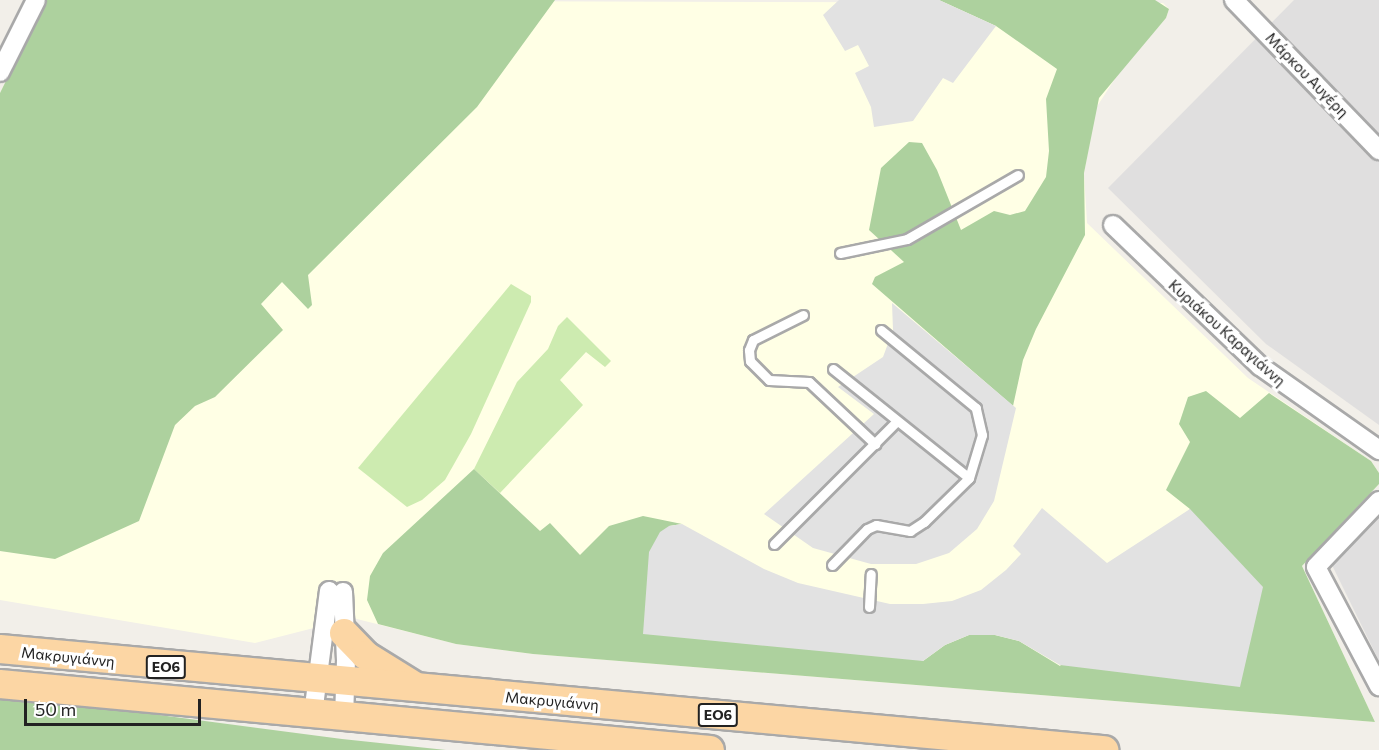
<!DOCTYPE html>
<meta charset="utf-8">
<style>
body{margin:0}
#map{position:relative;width:1379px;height:750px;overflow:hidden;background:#f2efe9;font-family:Commissioner,sans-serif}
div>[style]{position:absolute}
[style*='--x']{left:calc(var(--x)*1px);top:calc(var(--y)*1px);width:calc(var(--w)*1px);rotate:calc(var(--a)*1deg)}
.residential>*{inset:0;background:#e0dfdf}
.education>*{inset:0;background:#ffffe5}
.grass>*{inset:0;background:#cdebb0}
.forest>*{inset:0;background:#add19e}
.parking>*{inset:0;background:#e2e2e2}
.roads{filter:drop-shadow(2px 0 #a9a9a9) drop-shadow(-2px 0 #a9a9a9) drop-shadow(0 2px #a9a9a9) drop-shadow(0 -2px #a9a9a9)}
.lane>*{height:9px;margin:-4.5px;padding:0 4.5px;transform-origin:4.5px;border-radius:4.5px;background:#fff}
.street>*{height:18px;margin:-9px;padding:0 9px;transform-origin:9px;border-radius:9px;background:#fff}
.primary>*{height:28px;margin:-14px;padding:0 14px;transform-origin:14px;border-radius:14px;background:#fcd6a4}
span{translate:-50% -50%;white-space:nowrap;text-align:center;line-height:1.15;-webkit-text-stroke:6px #fff;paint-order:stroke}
.shield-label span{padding:2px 4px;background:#fff;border:2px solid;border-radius:4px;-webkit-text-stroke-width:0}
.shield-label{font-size:14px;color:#222;font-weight:700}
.street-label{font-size:15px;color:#222}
.scale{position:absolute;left:24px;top:699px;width:177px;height:27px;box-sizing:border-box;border:3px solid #222;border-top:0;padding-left:8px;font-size:18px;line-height:21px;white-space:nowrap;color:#222;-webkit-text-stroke:4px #fff;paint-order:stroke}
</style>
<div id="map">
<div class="residential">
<div style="clip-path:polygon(1294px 0,1379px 0,1379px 425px,1266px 344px,1108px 188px)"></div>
<div style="clip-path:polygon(1379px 511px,1379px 661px,1331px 563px)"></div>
</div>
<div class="education">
<div style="clip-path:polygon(46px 0,1163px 3px,1169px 9px,1166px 18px,1118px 74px,1096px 108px,1084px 173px,1087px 223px,1248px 378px,1371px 461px,1379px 473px,1379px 484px,1302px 566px,1375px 722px,533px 654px,456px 644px,353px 618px,255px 643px,0 600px,0 93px)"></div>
</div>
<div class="grass">
<div style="clip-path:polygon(511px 284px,531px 296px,531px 302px,471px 434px,445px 480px,422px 500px,407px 507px,358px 468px)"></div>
<div style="clip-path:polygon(567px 317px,611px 361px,605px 367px,586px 352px,560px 380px,583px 405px,500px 493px,474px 469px,517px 382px,548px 349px,558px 326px)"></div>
</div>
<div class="forest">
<div style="clip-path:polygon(46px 0,555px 0,477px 107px,308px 275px,312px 305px,308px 309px,282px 282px,261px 304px,283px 330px,215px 397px,195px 406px,175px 425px,139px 521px,55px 559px,0 551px,0 93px)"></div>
<div style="clip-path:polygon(939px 0,1155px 0,1169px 9px,1166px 18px,1099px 98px,1084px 173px,1085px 235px,1036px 329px,1023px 360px,1013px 406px,872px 284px,875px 277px,904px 262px,869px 230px,881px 168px,909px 142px,922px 143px,937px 170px,961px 230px,994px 211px,1010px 215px,1025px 211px,1046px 177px,1049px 151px,1046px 99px,1057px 69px,996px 26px)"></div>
<div style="clip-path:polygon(1206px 391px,1240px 418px,1269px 393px,1371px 461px,1379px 473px,1379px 484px,1302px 566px,1375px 722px,533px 654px,456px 644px,378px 624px,367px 600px,370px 576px,383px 553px,474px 469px,540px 531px,550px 523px,580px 555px,609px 526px,643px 516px,682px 524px,669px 526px,923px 661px,945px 645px,969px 635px,995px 635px,1019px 641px,1060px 666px,1190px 509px,1166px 490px,1190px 442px,1179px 424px,1188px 397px)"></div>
<div style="clip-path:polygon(0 694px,342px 739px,446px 750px,0 750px)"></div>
</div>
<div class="parking">
<div style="clip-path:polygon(839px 0,939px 0,996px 26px,953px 83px,943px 78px,913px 121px,874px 127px,871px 107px,855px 73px,869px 66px,858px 45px,845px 51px,823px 15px)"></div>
<div style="clip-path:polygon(892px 303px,1016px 408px,994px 501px,977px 529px,949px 553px,916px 564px,871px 564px,813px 548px,764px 514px,874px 414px,838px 387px,883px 357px,893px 330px)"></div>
<div style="clip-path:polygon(1042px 508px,1107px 563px,1190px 509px,1263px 587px,1240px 687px,1060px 665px,1019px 641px,995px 635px,969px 635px,945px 645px,923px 661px,643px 634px,649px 552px,660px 532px,669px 526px,682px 524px,764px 569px,798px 583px,890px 604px,923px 604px,952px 601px,981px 590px,1006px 570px,1021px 554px,1013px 546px)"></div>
</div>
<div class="roads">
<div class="lane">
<div style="--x:840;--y:253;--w:68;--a:-11.8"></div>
<div style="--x:907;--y:239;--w:128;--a:-30"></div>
<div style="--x:803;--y:315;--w:56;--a:153.4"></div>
<div style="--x:753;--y:340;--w:11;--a:112"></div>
<div style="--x:749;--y:350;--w:11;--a:85"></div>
<div style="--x:750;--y:361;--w:27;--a:45"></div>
<div style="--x:769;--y:380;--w:40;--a:2.9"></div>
<div style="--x:809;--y:382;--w:91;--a:43.2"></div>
<div style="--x:833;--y:369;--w:174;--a:38.7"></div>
<div style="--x:774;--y:544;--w:173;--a:-45"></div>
<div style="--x:832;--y:565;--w:50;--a:-45.8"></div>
<div style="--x:867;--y:529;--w:10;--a:-24"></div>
<div style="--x:876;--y:525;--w:35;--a:10"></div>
<div style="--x:910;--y:531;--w:17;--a:-33"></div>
<div style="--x:924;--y:522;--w:63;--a:-44.4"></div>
<div style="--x:969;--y:478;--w:45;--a:-73.2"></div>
<div style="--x:982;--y:435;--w:28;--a:-103"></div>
<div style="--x:976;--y:408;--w:123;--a:-140.6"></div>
<div style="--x:869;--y:607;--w:33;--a:-87"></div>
</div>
<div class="street">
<div style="--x:1234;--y:0;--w:209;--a:46"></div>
<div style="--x:0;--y:72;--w:80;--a:-63.4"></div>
<div style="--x:1113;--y:225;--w:204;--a:43.8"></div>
<div style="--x:1260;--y:366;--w:146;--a:35.2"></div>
<div style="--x:1379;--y:501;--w:91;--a:133.7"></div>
<div style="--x:1316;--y:567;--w:135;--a:62.1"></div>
<div style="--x:343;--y:592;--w:68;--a:87.5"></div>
<div style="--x:346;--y:660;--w:57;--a:92"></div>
<div style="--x:313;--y:714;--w:124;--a:-82.6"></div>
</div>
<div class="primary">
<div style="--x:344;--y:633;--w:30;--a:46"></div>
<div style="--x:365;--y:655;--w:57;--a:32"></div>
<div style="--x:0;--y:649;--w:1109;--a:5.23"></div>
<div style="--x:0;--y:684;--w:713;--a:5.31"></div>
</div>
</div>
<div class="shield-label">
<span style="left:166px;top:667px">ΕΟ6</span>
<span style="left:718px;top:715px">ΕΟ6</span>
</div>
<div class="street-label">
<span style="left:1307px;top:75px;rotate:46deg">Μάρκου Αυγέρη</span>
<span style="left:1227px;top:333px;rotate:42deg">Κυριάκου Καραγιάννη</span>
<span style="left:68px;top:657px;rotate:6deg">Μακρυγιάννη</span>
<span style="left:552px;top:701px;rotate:5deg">Μακρυγιάννη</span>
</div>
<div class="scale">50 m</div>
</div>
